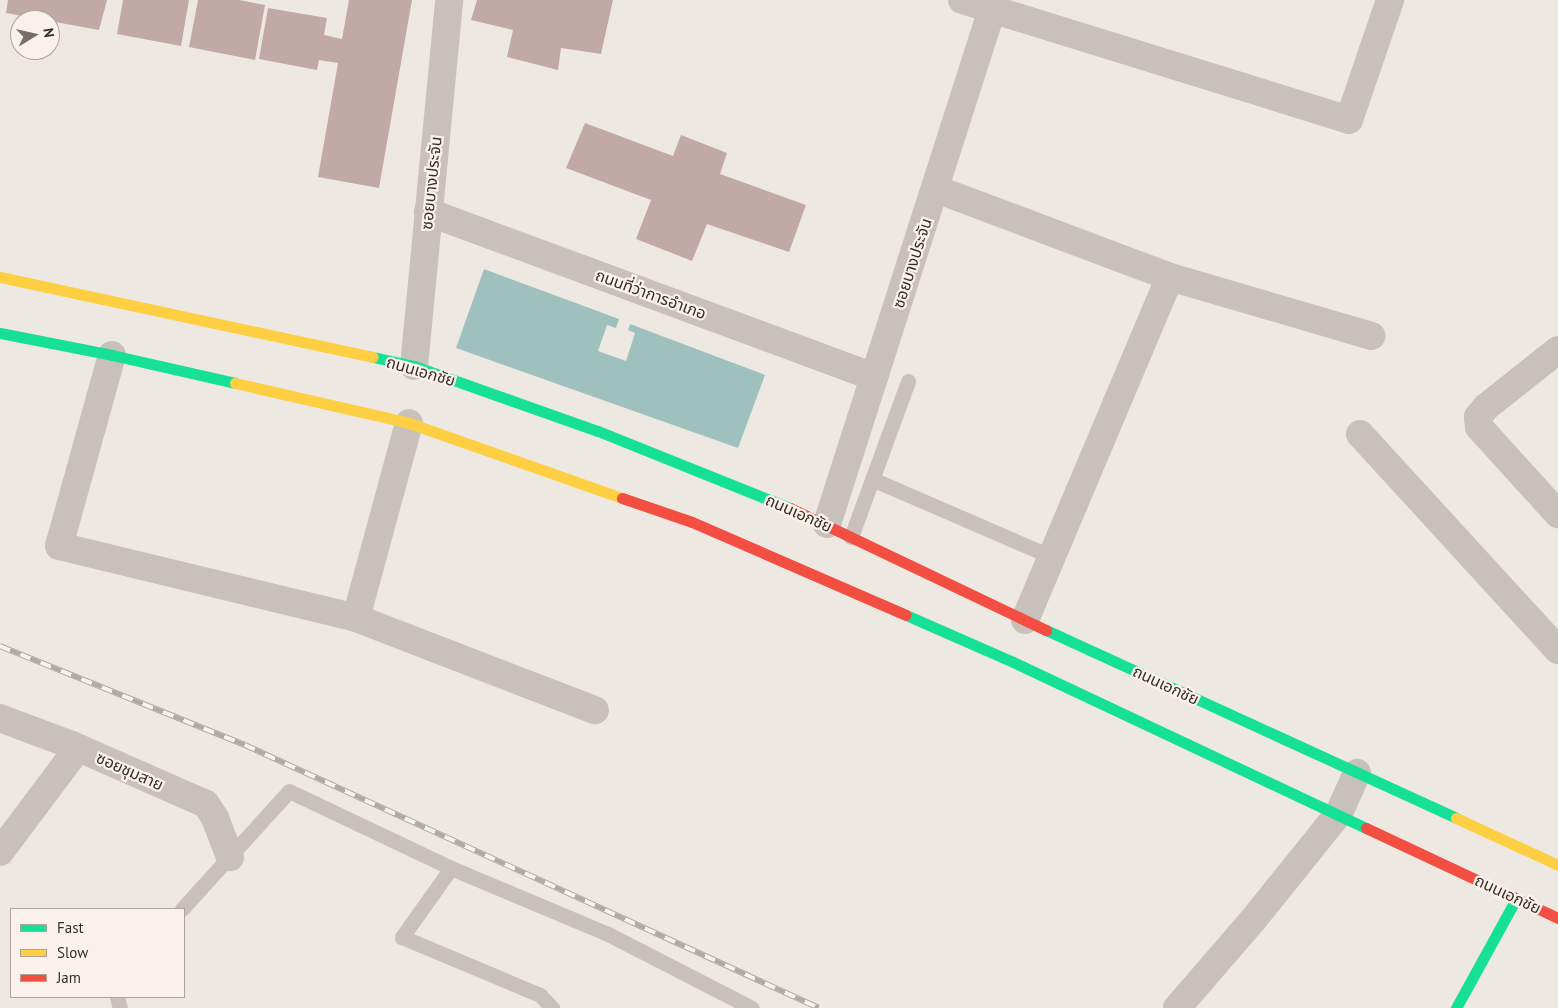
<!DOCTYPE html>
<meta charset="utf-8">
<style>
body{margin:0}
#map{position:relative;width:1558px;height:1008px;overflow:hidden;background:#eee8e3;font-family:"PT Sans","Noto Sans Thai",sans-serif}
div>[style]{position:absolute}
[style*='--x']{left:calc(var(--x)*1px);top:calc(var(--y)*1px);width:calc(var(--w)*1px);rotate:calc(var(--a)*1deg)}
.water>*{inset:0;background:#9fc1bd}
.building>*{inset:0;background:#c1aaa5}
.lane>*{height:15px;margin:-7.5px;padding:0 7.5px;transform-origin:7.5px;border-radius:7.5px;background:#c7c0bb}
.street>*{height:28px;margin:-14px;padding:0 14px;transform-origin:14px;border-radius:14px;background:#c7c0bb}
.fast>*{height:11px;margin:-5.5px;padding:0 5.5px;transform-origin:5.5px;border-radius:5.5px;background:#16e098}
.slow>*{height:11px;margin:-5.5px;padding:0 5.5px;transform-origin:5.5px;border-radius:5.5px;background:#ffcf43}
.jam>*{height:11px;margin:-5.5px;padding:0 5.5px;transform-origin:5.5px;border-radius:5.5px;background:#f24e42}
.rail>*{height:5.5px;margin-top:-2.75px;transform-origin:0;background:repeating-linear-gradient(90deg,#faf1ea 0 11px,#afa9a5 0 22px);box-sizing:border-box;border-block:1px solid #afa9a5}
span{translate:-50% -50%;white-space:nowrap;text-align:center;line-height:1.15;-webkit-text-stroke:4.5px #faf1ea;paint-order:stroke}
.street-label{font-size:16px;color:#382d29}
.legend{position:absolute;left:10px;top:908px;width:175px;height:90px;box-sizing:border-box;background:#faf1ea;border:1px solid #aca39d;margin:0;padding:6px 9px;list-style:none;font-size:15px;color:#382d29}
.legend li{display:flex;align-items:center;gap:10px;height:25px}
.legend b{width:25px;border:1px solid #aca39d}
.north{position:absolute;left:10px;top:10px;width:50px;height:50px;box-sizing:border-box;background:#faf1ea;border:1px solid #aca39d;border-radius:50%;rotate:81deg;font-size:14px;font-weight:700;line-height:20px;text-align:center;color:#382d29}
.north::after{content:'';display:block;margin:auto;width:18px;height:22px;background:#786e6a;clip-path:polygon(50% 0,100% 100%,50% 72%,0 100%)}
</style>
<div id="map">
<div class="water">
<div style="clip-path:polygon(484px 269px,619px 319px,616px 328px,607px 325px,598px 351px,626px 361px,635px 333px,628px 330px,630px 324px,765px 375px,738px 448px,456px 348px)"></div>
</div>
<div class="building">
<div style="clip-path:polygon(8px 0,107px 0,99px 30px,6px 13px)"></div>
<div style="clip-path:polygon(123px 0,189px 0,181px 46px,117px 34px)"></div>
<div style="clip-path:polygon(198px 0,239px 0,265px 5px,255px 60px,189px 47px)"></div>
<div style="clip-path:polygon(349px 0,412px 0,379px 188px,318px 177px,338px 63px,319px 60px,317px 70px,259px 59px,268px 8px,327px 18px,324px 35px,342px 39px)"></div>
<div style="clip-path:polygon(477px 0,613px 0,601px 54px,561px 48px,558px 70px,507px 57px,513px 30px,471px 20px)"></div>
<div style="clip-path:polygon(585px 123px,673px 156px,681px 135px,727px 153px,720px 174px,806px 205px,789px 252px,707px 224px,692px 261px,636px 239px,651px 200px,566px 168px)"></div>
</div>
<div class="lane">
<div style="--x:872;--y:479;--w:196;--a:23.4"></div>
<div style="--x:851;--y:537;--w:166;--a:-69.9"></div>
<div style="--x:451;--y:868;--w:85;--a:125.4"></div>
<div style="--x:402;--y:937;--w:150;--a:22.8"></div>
<div style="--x:540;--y:995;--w:18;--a:47"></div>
<div style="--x:182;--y:909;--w:159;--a:-47.8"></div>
<div style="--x:289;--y:791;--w:179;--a:25.4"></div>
<div style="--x:451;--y:868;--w:168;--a:22.8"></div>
<div style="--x:606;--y:933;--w:164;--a:27.2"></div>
<div style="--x:117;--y:997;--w:11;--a:75"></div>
</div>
<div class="street">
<div style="--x:962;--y:0;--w:405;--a:17.2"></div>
<div style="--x:1349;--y:120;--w:127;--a:-71.1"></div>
<div style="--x:936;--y:189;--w:250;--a:20.6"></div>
<div style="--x:1170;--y:277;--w:210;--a:16.3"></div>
<div style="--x:428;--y:212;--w:476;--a:20.3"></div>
<div style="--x:1558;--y:350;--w:92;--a:141.6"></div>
<div style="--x:1486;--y:407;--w:13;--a:129"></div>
<div style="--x:1478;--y:417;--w:10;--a:84"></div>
<div style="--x:1479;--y:427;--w:118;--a:47.8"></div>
<div style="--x:112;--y:355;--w:198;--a:105.5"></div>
<div style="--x:59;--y:546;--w:306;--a:13.6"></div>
<div style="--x:356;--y:618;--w:256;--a:21.1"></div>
<div style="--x:414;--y:366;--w:368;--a:-84.5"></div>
<div style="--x:1360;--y:434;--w:293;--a:47.5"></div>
<div style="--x:827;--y:524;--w:550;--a:-72.22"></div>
<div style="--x:356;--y:618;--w:202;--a:-74.8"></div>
<div style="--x:1025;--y:620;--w:372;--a:-67.1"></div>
<div style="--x:0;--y:718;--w:77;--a:20.6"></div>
<div style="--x:72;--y:745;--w:146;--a:23.8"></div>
<div style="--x:206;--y:804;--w:17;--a:57"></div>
<div style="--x:215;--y:818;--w:42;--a:69"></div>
<div style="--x:0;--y:852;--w:130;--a:-53.1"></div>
<div style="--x:1177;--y:1008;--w:116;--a:-49.2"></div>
<div style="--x:1253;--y:920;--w:137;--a:-51.2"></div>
<div style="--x:1339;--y:813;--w:44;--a:-65.8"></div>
</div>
<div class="fast">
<div style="--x:0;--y:333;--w:114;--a:11.1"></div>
<div style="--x:112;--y:355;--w:126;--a:12.8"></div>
<div style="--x:373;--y:357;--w:42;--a:12.4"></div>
<div style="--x:414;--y:366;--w:195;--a:19.5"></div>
<div style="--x:598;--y:431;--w:207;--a:21.9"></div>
<div style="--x:906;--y:615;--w:117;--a:23.7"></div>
<div style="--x:1013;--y:662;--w:390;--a:25.2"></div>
<div style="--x:1046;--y:630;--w:451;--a:24.6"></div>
<div style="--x:1456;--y:1008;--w:124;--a:-61.2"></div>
</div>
<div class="slow">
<div style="--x:0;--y:277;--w:381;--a:12.1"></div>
<div style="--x:235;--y:383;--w:179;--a:12.9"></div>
<div style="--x:409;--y:423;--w:226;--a:19.4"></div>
<div style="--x:1456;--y:818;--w:112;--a:24.7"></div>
</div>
<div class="jam">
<div style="--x:622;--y:498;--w:74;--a:18.9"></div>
<div style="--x:692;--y:522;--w:233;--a:23.5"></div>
<div style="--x:790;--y:508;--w:284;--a:25.5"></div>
<div style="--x:1366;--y:828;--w:212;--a:25.1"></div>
</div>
<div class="rail">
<div style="--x:0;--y:646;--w:264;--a:22"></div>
<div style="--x:245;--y:745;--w:631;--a:24.62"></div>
</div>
<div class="street-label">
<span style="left:431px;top:183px;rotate:-84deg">ซอยบางประจัน</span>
<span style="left:912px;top:263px;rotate:-72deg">ซอยบางประจัน</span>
<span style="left:651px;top:294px;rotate:20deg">ถนนที่ว่าการอำเภอ</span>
<span style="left:421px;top:371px;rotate:16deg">ถนนเอกชัย</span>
<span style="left:799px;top:513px;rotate:24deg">ถนนเอกชัย</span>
<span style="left:1166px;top:685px;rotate:25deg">ถนนเอกชัย</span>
<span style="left:130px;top:771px;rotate:24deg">ซอยชุมสาย</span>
<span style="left:1508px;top:894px;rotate:25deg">ถนนเอกชัย</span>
</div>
<ul class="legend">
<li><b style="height:6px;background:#16e098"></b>Fast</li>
<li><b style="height:6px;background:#ffcf43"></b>Slow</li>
<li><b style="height:6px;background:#f24e42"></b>Jam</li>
</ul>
<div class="north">N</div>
</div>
